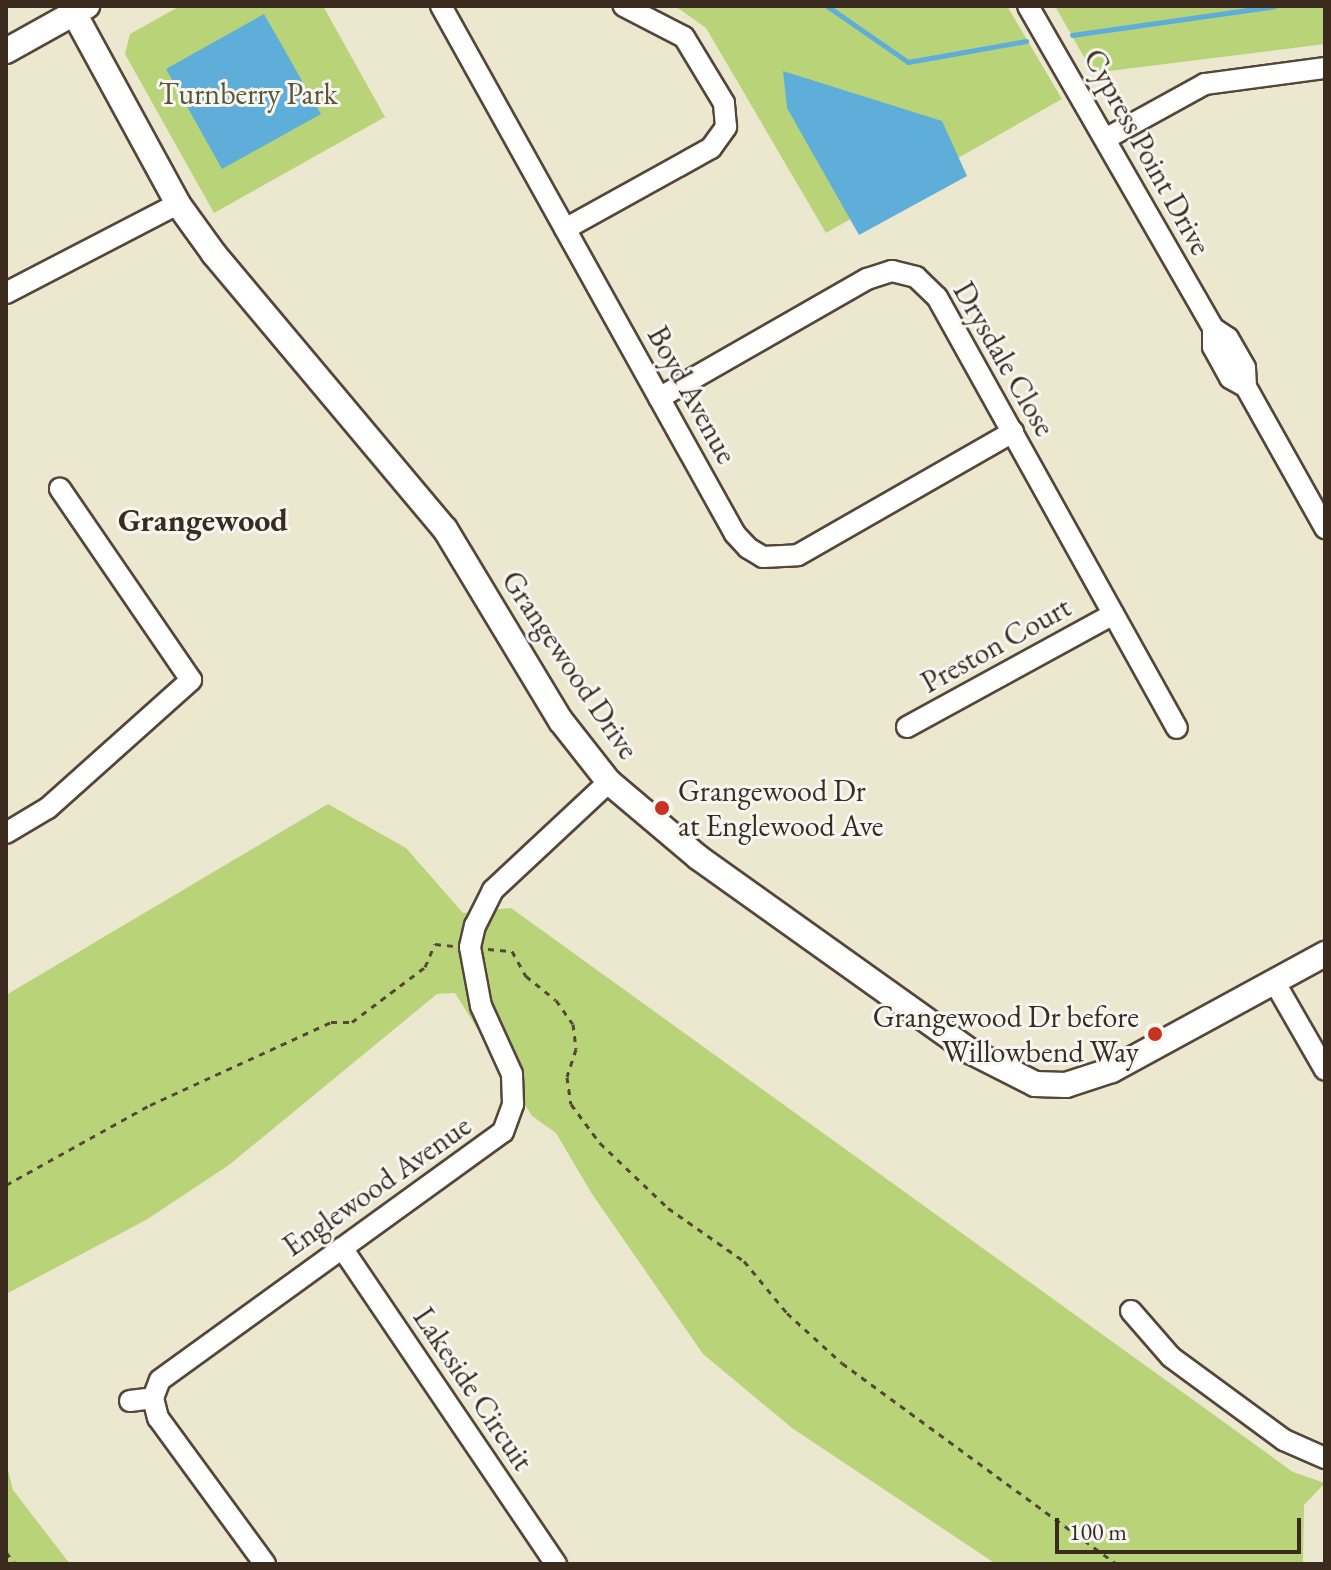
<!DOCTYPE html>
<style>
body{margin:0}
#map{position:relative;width:1331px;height:1570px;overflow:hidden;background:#ece8d0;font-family:"EB Garamond",serif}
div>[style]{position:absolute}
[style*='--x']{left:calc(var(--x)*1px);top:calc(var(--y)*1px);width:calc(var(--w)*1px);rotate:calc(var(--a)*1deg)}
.green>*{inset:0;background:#b9d378}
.water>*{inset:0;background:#5fadd9}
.stream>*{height:5px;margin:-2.5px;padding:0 2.5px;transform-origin:2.5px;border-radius:2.5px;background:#5fadd9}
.path>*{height:3px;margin-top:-1.5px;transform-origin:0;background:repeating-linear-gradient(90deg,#564639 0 6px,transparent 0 12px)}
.roads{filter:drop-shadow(2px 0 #564639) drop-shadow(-2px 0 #564639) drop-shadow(0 2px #564639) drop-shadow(0 -2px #564639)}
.minor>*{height:20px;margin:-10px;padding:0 10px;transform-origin:10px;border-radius:10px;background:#fff}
.tertiary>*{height:24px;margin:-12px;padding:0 12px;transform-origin:12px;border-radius:12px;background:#fff}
.dots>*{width:22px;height:22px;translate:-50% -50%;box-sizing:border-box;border:4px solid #f6f6f2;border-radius:50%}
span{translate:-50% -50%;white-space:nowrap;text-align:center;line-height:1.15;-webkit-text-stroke:6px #f6f6f2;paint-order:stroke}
.park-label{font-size:30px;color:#5a5434}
.street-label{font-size:30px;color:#3b2a1e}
.poi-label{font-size:30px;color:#3b2a1e}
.left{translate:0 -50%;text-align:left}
.right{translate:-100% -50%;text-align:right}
.neighbourhood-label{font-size:32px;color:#3b2a1e;font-weight:700}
.frame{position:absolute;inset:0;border:8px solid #3b2a1e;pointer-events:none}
.scale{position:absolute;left:1055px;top:1518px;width:246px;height:36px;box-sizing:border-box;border:4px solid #3b2a1e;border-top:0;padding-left:10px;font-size:24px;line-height:28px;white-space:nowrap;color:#3b2a1e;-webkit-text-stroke:6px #f6f6f2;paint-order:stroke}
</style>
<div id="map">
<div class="green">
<div style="clip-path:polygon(180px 6px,323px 6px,385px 117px,214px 213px,125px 54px,130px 34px)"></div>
<div style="clip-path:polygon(675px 6px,1007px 6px,1062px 99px,826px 233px,706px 28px)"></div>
<div style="clip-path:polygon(1055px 6px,1325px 6px,1325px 44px,1093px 73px)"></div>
<div style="clip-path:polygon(328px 804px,406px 848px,463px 913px,511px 908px,1293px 1472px,1325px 1483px,1304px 1505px,1303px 1564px,996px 1564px,792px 1428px,703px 1354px,592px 1194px,556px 1133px,532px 1116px,455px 993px,437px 994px,229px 1165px,146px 1220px,6px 1294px,6px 995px)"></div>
<div style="clip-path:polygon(6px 1462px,13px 1490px,70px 1564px,6px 1564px)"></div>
</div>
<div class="water">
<div style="clip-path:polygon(264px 14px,321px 114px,222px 169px,166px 69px)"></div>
<div style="clip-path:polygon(783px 71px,942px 121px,967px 176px,859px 235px,787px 108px)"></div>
</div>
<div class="stream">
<div style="--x:827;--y:6;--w:98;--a:34.7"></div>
<div style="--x:908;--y:62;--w:120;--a:-10.1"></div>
<div style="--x:1072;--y:35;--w:205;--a:-8.1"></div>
</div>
<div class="path">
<div style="--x:488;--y:949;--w:24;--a:5"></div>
<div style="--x:512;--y:951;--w:29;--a:61"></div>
<div style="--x:526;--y:976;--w:38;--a:39"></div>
<div style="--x:556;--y:1000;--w:29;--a:55"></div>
<div style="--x:573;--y:1024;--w:25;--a:83"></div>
<div style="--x:576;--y:1049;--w:29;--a:108"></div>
<div style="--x:567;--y:1077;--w:27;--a:82"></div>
<div style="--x:571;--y:1104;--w:49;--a:53.4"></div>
<div style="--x:600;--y:1143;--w:94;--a:43.7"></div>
<div style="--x:668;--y:1208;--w:93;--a:34.9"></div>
<div style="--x:744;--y:1261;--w:67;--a:50.4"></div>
<div style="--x:787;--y:1313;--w:74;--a:42.3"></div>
<div style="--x:842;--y:1363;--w:341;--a:36.2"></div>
<div style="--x:6;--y:1185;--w:165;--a:-29.1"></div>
<div style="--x:150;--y:1105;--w:199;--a:-24.6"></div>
<div style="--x:331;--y:1022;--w:21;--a:0"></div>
<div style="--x:352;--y:1022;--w:91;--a:-37"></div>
<div style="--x:425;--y:967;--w:25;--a:-67"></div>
<div style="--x:435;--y:944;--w:18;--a:6"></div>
<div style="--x:6;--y:1552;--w:15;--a:53"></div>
</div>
<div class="roads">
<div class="minor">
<div style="--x:441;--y:6;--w:604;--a:60.89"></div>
<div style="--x:735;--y:534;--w:19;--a:47"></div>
<div style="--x:748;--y:548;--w:17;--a:31"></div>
<div style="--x:763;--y:557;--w:35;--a:-3"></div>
<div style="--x:798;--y:555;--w:248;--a:-29.8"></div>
<div style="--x:1028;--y:6;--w:371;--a:60.1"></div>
<div style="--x:1213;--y:328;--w:19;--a:90"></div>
<div style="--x:1213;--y:347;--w:35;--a:61"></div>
<div style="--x:1230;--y:378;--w:18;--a:29"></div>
<div style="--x:1105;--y:139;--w:114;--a:-28.8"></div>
<div style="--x:1205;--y:84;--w:121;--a:-7.6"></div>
<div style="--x:565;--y:229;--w:167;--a:-29"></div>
<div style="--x:711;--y:148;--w:26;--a:-54"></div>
<div style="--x:726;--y:127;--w:24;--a:-95"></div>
<div style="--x:724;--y:103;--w:77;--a:-121.2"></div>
<div style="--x:684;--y:37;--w:68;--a:-152.7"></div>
<div style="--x:6;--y:293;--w:194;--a:-27.4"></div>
<div style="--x:1213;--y:328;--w:18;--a:34"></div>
<div style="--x:1228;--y:338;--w:34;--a:60"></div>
<div style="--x:1245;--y:368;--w:19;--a:87"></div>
<div style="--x:1246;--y:387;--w:162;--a:60.7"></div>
<div style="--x:659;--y:398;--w:240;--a:-29.8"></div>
<div style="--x:867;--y:279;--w:26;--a:-18"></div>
<div style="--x:892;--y:271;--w:25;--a:14"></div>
<div style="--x:916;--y:277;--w:29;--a:44"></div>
<div style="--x:937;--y:297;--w:493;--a:60.9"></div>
<div style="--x:907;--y:727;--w:235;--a:-28.7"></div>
<div style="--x:6;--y:833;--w:49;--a:-30.8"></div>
<div style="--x:48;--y:808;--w:192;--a:-41.8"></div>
<div style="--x:191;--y:680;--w:232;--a:-124.4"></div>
<div style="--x:1275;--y:983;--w:100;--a:60.1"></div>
<div style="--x:342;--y:1248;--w:382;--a:55.9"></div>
<div style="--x:1131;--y:1311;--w:61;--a:49"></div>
<div style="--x:1171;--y:1357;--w:140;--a:36.3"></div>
<div style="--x:1284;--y:1440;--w:45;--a:23.7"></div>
<div style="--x:130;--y:1401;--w:23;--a:-7"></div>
<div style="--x:265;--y:1564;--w:181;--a:-126.2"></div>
<div style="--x:158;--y:1418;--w:21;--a:-104"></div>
<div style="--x:153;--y:1398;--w:19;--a:-69"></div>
<div style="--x:160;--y:1380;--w:423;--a:-35.9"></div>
<div style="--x:503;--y:1132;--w:30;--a:-70"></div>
<div style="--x:513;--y:1104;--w:30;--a:-92"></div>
<div style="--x:512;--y:1074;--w:75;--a:-114.5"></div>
<div style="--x:481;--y:1006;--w:60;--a:-100.6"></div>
<div style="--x:470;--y:947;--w:22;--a:-77"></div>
<div style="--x:475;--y:926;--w:40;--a:-63.4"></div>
<div style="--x:493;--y:890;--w:158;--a:-43"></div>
</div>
<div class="tertiary">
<div style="--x:74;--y:13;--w:217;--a:61.4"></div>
<div style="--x:178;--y:204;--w:62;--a:54.2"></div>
<div style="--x:214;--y:254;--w:359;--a:50"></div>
<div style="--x:445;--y:529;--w:224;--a:58.9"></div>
<div style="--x:561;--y:721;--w:78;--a:51.8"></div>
<div style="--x:609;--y:782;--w:118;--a:40.2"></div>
<div style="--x:699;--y:858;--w:333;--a:35.5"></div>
<div style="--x:970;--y:1051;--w:73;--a:26.9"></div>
<div style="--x:1035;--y:1084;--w:31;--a:2"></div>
<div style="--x:1066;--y:1085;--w:48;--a:-18.1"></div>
<div style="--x:1112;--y:1070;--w:243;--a:-28.6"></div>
<div style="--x:6;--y:51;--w:93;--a:-29.1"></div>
</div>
</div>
<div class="dots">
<div style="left:662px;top:808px;background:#c8321e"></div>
<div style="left:1155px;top:1034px;background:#c8321e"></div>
</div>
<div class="park-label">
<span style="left:248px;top:94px">Turnberry Park</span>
</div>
<div class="street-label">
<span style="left:1147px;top:152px;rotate:61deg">Cypress Point Drive</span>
<span style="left:1004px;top:359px;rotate:60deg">Drysdale Close</span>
<span style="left:692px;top:395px;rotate:61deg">Boyd Avenue</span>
<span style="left:996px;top:645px;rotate:-29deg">Preston Court</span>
<span style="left:570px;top:665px;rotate:56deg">Grangewood Drive</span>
<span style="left:377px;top:1186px;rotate:-35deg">Englewood Avenue</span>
<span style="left:473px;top:1389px;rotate:56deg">Lakeside Circuit</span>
</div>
<div class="poi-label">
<span class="left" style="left:678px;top:808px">Grangewood Dr<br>at Englewood Ave</span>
<span class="right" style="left:1139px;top:1034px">Grangewood Dr before<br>Willowbend Way</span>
</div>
<div class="neighbourhood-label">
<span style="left:203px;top:520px">Grangewood</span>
</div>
<div class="frame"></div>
<div class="scale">100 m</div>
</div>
